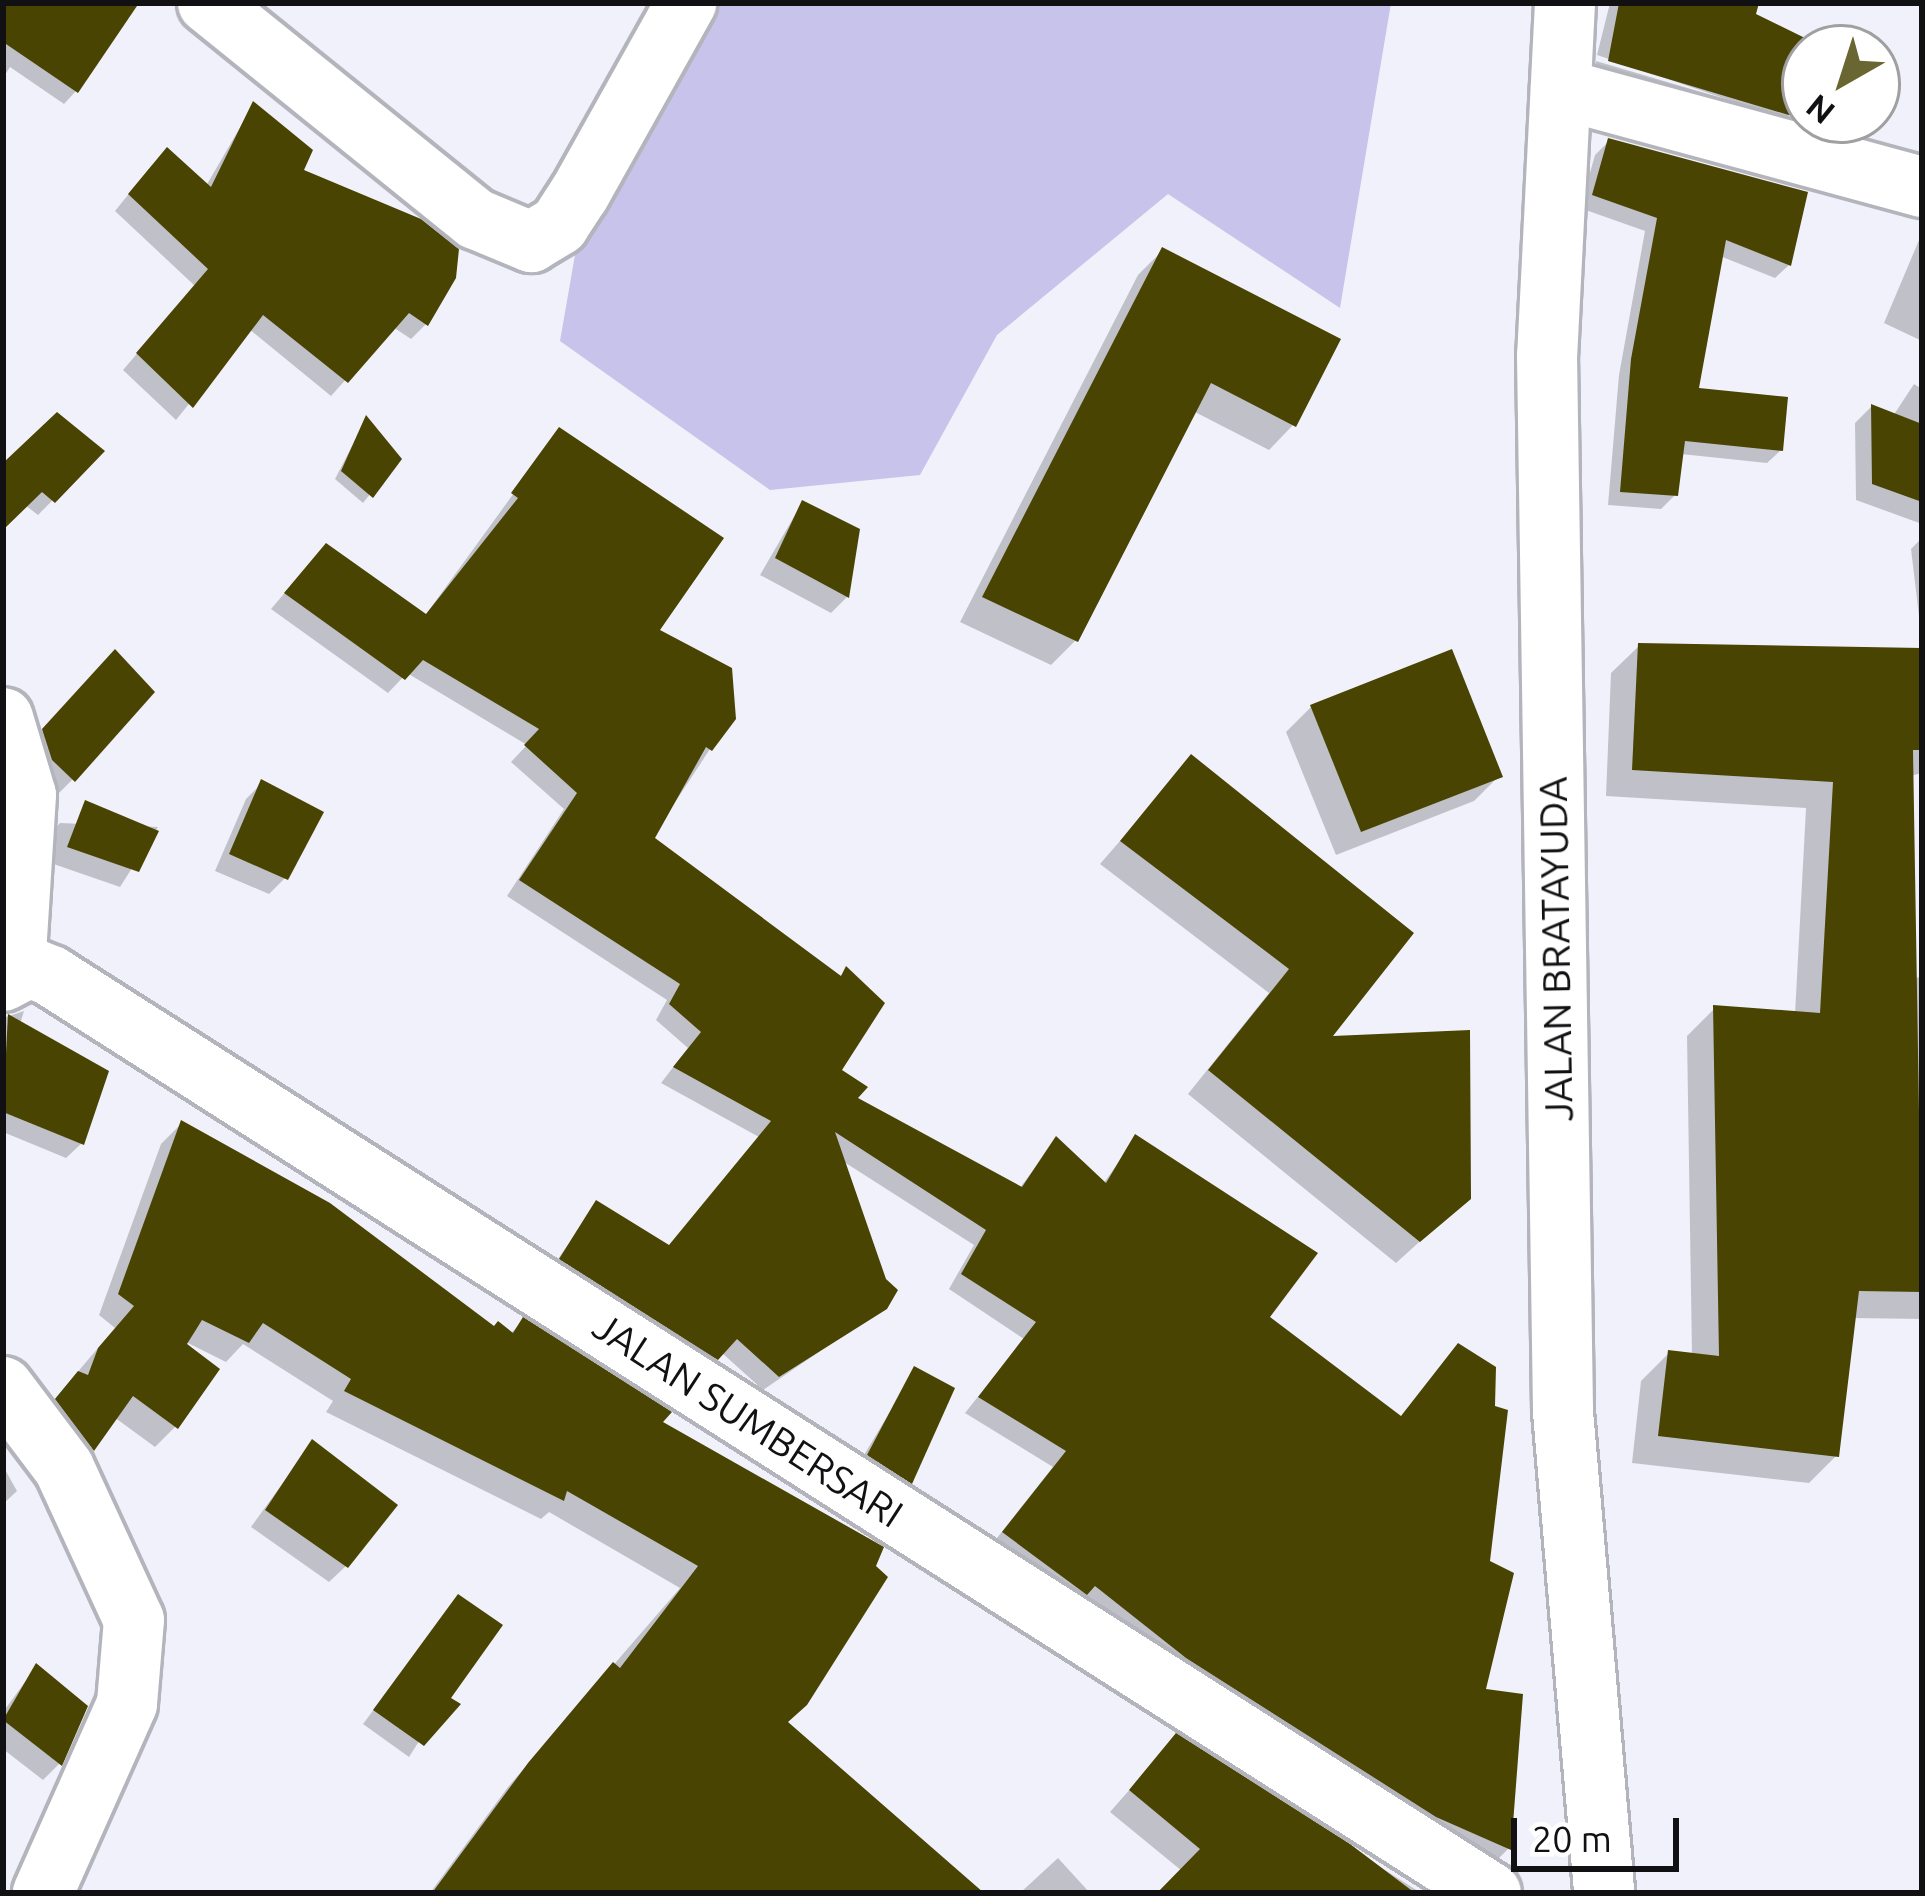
<!DOCTYPE html>
<style>
body{margin:0}
#map{position:relative;width:1925px;height:1896px;overflow:hidden;background:#f1f1fb;font-family:Ubuntu,sans-serif}
div>[style]{position:absolute}
[style*='--x']{left:calc(var(--x)*1px);top:calc(var(--y)*1px);width:calc(var(--w)*1px);rotate:calc(var(--a)*1deg)}
.green>*{inset:0;background:#c7c3ea}
.shadow>*{inset:0;background:#0003}
.building>*{inset:0;background:#494402}
.roads{filter:drop-shadow(3px 0 #b4b4bd) drop-shadow(-3px 0 #b4b4bd) drop-shadow(0 3px #b4b4bd) drop-shadow(0 -3px #b4b4bd)}
.minor>*{height:60px;margin:-30px;padding:0 30px;transform-origin:30px;border-radius:30px;background:#fff}
span{translate:-50% -50%;white-space:nowrap;text-align:center;line-height:1.15;-webkit-text-stroke:12px #fff;paint-order:stroke}
.street-label{font-size:39px;color:#111114}
.frame{position:absolute;inset:0;border:6px solid #111114;pointer-events:none}
.north{position:absolute;left:1781px;top:24px;width:120px;height:120px;box-sizing:border-box;background:#fff;border:3px solid #a0a0a1;border-radius:50%;rotate:219deg;font-size:33px;font-weight:700;line-height:48px;text-align:center;color:#111114}
.north::after{content:'';display:block;margin:auto;width:42px;height:54px;background:#6a6632;clip-path:polygon(50% 0,100% 100%,50% 72%,0 100%)}
.scale{position:absolute;left:1511px;top:1818px;width:168px;height:54px;box-sizing:border-box;border:6px solid #111114;border-top:0;padding-left:15px;font-size:36px;line-height:42px;white-space:nowrap;color:#111114;-webkit-text-stroke:9px #fff;paint-order:stroke}
</style>
<div id="map">
<div class="green">
<div style="clip-path:polygon(709px 3px,1391px 3px,1340px 308px,1168px 194px,997px 335px,920px 475px,770px 490px,560px 341px,579px 232px)"></div>
</div>
<div class="shadow">
<div style="clip-path:polygon(3px 3px,110px 3px,76px 91px,64px 104px,10px 67px,3px 78px)"></div>
<div style="clip-path:polygon(1610px 3px,1755px 3px,1752px 15px,1790px 114px,1773px 131px,1593px 77px,1596px 61px,1735px 102px,1597px 55px)"></div>
<div style="clip-path:polygon(253px 105px,426px 324px,411px 339px,393px 327px,331px 396px,249px 329px,176px 420px,123px 370px,195px 286px,115px 211px,152px 165px,206px 186px)"></div>
<div style="clip-path:polygon(1609px 141px,1789px 265px,1775px 278px,1720px 256px,1695px 391px,1781px 450px,1767px 463px,1681px 454px,1675px 495px,1661px 509px,1608px 505px,1619px 375px,1645px 231px,1580px 208px,1595px 155px)"></div>
<div style="clip-path:polygon(1922px 233px,1922px 341px,1884px 323px)"></div>
<div style="clip-path:polygon(1163px 250px,1293px 425px,1269px 450px,1193px 411px,1076px 640px,1051px 665px,960px 622px,1138px 275px)"></div>
<div style="clip-path:polygon(1914px 384px,1922px 389px,1922px 524px,1856px 500px,1855px 423px,1871px 407px,1893px 416px)"></div>
<div style="clip-path:polygon(366px 419px,398px 459px,363px 503px,335px 479px)"></div>
<div style="clip-path:polygon(559px 431px,710px 749px,651px 839px,838px 978px,846px 971px,838px 1071px,853px 1099px,1019px 1189px,1056px 1140px,1103px 1184px,1136px 1138px,1265px 1318px,1486px 1563px,1482px 1692px,1508px 1849px,1494px 1863px,989px 1548px,1053px 1467px,965px 1413px,1024px 1339px,949px 1289px,974px 1245px,841px 1160px,885px 1307px,763px 1390px,721px 1352px,701px 1373px,547px 1275px,596px 1204px,668px 1248px,759px 1137px,661px 1083px,688px 1048px,656px 1020px,667px 1000px,507px 896px,564px 809px,511px 762px,527px 745px,407px 673px,388px 693px,271px 609px,311px 562px,424px 617px)"></div>
<div style="clip-path:polygon(101px 451px,38px 515px,25px 505px,3px 526px,3px 467px)"></div>
<div style="clip-path:polygon(802px 503px,856px 530px,847px 597px,831px 613px,760px 575px)"></div>
<div style="clip-path:polygon(1922px 538px,1922px 641px,1911px 549px)"></div>
<div style="clip-path:polygon(1639px 646px,1922px 650px,1922px 773px,1910px 776px,1911px 978px,1922px 977px,1922px 1319px,1853px 1318px,1837px 1455px,1809px 1483px,1632px 1463px,1641px 1381px,1669px 1353px,1692px 1356px,1687px 1036px,1715px 1008px,1795px 1014px,1806px 808px,1606px 796px,1611px 673px)"></div>
<div style="clip-path:polygon(98px 670px,73px 779px,56px 796px,36px 777px,27px 748px)"></div>
<div style="clip-path:polygon(1311px 707px,1499px 776px,1474px 801px,1336px 855px,1286px 732px)"></div>
<div style="clip-path:polygon(1192px 758px,1326px 1039px,1468px 1198px,1396px 1263px,1188px 1094px,1269px 993px,1100px 864px)"></div>
<div style="clip-path:polygon(262px 783px,285px 878px,269px 894px,215px 871px,246px 799px)"></div>
<div style="clip-path:polygon(60px 823px,158px 827px,120px 887px,42px 860px,44px 840px)"></div>
<div style="clip-path:polygon(24px 1011px,20px 1024px,81px 1144px,66px 1158px,3px 1132px,3px 1018px)"></div>
<div style="clip-path:polygon(182px 1123px,493px 1329px,510px 1334px,523px 1321px,658px 1423px,785px 1723px,979px 1893px,430px 1893px,508px 1787px,680px 1588px,549px 1512px,541px 1519px,326px 1412px,333px 1401px,243px 1344px,226px 1362px,184px 1341px,216px 1369px,175px 1427px,155px 1447px,114px 1417px,72px 1469px,36px 1421px,115px 1328px,99px 1315px,161px 1144px)"></div>
<div style="clip-path:polygon(915px 1370px,910px 1482px,896px 1496px,855px 1470px)"></div>
<div style="clip-path:polygon(312px 1443px,346px 1566px,329px 1582px,251px 1527px)"></div>
<div style="clip-path:polygon(3px 1466px,17px 1491px,3px 1504px)"></div>
<div style="clip-path:polygon(458px 1597px,446px 1699px,409px 1757px,363px 1724px)"></div>
<div style="clip-path:polygon(36px 1667px,59px 1764px,43px 1780px,3px 1749px,3px 1712px)"></div>
<div style="clip-path:polygon(1176px 1737px,1421px 1893px,1161px 1893px,1182px 1871px,1110px 1812px)"></div>
<div style="clip-path:polygon(1058px 1858px,1090px 1893px,1020px 1893px)"></div>
</div>
<div class="building">
<div style="clip-path:polygon(3px 3px,139px 3px,78px 93px,3px 42px)"></div>
<div style="clip-path:polygon(1619px 3px,1759px 3px,1756px 14px,1805px 38px,1805px 92px,1792px 116px,1608px 61px)"></div>
<div style="clip-path:polygon(253px 101px,313px 150px,304px 170px,421px 219px,459px 249px,456px 278px,428px 326px,409px 313px,348px 383px,263px 315px,193px 408px,136px 353px,208px 269px,128px 194px,167px 147px,211px 187px)"></div>
<div style="clip-path:polygon(1608px 138px,1808px 192px,1791px 266px,1726px 240px,1699px 388px,1788px 397px,1783px 451px,1685px 441px,1678px 496px,1620px 492px,1631px 359px,1657px 218px,1592px 195px)"></div>
<div style="clip-path:polygon(1162px 247px,1341px 339px,1296px 427px,1211px 383px,1078px 642px,982px 597px)"></div>
<div style="clip-path:polygon(1871px 404px,1922px 424px,1922px 502px,1872px 484px)"></div>
<div style="clip-path:polygon(57px 412px,105px 451px,55px 503px,42px 492px,3px 530px,3px 463px)"></div>
<div style="clip-path:polygon(366px 415px,402px 459px,373px 498px,341px 471px)"></div>
<div style="clip-path:polygon(559px 427px,724px 538px,660px 630px,732px 668px,736px 719px,712px 751px,706px 747px,655px 838px,841px 976px,846px 966px,885px 1003px,842px 1070px,868px 1087px,858px 1098px,1022px 1187px,1056px 1136px,1106px 1183px,1135px 1134px,1318px 1253px,1270px 1317px,1401px 1416px,1458px 1343px,1496px 1367px,1495px 1406px,1508px 1410px,1490px 1561px,1514px 1573px,1486px 1689px,1523px 1694px,1511px 1850px,1436px 1817px,1186px 1658px,1095px 1586px,1087px 1595px,1002px 1532px,1066px 1451px,978px 1397px,1036px 1322px,961px 1274px,986px 1230px,835px 1132px,886px 1279px,898px 1290px,887px 1309px,779px 1377px,737px 1339px,718px 1360px,559px 1259px,596px 1200px,669px 1245px,771px 1121px,673px 1067px,701px 1032px,669px 1004px,680px 984px,519px 880px,577px 793px,524px 745px,539px 729px,423px 660px,405px 680px,284px 593px,326px 543px,426px 614px,518px 498px,511px 493px)"></div>
<div style="clip-path:polygon(802px 500px,860px 529px,849px 598px,775px 558px)"></div>
<div style="clip-path:polygon(1638px 643px,1922px 648px,1922px 750px,1913px 750px,1922px 1292px,1859px 1291px,1839px 1457px,1658px 1436px,1668px 1350px,1719px 1356px,1713px 1005px,1820px 1013px,1833px 782px,1632px 770px)"></div>
<div style="clip-path:polygon(115px 649px,155px 692px,75px 782px,52px 760px,42px 729px)"></div>
<div style="clip-path:polygon(1452px 649px,1503px 777px,1361px 832px,1310px 705px)"></div>
<div style="clip-path:polygon(1191px 754px,1414px 933px,1333px 1036px,1470px 1030px,1471px 1199px,1420px 1242px,1208px 1070px,1289px 969px,1120px 841px)"></div>
<div style="clip-path:polygon(261px 779px,324px 812px,288px 880px,229px 854px)"></div>
<div style="clip-path:polygon(85px 800px,159px 831px,139px 872px,67px 847px)"></div>
<div style="clip-path:polygon(8px 1014px,109px 1071px,84px 1145px,3px 1112px)"></div>
<div style="clip-path:polygon(181px 1120px,330px 1203px,494px 1326px,498px 1321px,513px 1333px,523px 1317px,672px 1412px,663px 1422px,884px 1547px,876px 1566px,888px 1577px,807px 1705px,788px 1722px,984px 1893px,432px 1893px,528px 1763px,613px 1662px,620px 1668px,698px 1566px,567px 1491px,564px 1501px,344px 1391px,351px 1379px,263px 1323px,249px 1343px,202px 1320px,187px 1344px,220px 1369px,178px 1429px,133px 1396px,94px 1451px,55px 1399px,78px 1371px,88px 1375px,98px 1348px,134px 1306px,118px 1294px)"></div>
<div style="clip-path:polygon(914px 1366px,955px 1388px,912px 1484px,867px 1455px)"></div>
<div style="clip-path:polygon(312px 1439px,398px 1505px,348px 1568px,265px 1510px)"></div>
<div style="clip-path:polygon(458px 1594px,503px 1625px,451px 1698px,461px 1704px,424px 1746px,373px 1710px)"></div>
<div style="clip-path:polygon(36px 1663px,88px 1706px,62px 1766px,3px 1720px)"></div>
<div style="clip-path:polygon(1176px 1733px,1350px 1844px,1415px 1893px,1157px 1893px,1200px 1849px,1129px 1790px)"></div>
</div>
<div class="roads">
<div class="minor">
<div style="--x:208;--y:3;--w:344;--a:38.9"></div>
<div style="--x:476;--y:219;--w:60;--a:22.7"></div>
<div style="--x:531;--y:242;--w:33;--a:-31"></div>
<div style="--x:559;--y:225;--w:38;--a:-57"></div>
<div style="--x:580;--y:193;--w:218;--a:-60.8"></div>
<div style="--x:1565;--y:3;--w:352;--a:92.9"></div>
<div style="--x:1547;--y:355;--w:1057;--a:89.13"></div>
<div style="--x:1563;--y:1412;--w:483;--a:85.1"></div>
<div style="--x:1561;--y:89;--w:374;--a:15.2"></div>
<div style="--x:3;--y:718;--w:80;--a:73.4"></div>
<div style="--x:26;--y:795;--w:174;--a:93.6"></div>
<div style="--x:3;--y:981;--w:30;--a:-28"></div>
<div style="--x:29;--y:967;--w:24;--a:22"></div>
<div style="--x:51;--y:976;--w:1707;--a:32.49"></div>
<div style="--x:3;--y:1387;--w:101;--a:53"></div>
<div style="--x:64;--y:1468;--w:167;--a:65.3"></div>
<div style="--x:134;--y:1620;--w:84;--a:94.8"></div>
<div style="--x:127;--y:1704;--w:207;--a:114"></div>
</div>
</div>
<div class="street-label">
<span style="left:1556px;top:949px;rotate:-91deg">JALAN BRATAYUDA</span>
<span style="left:748px;top:1420px;rotate:33deg">JALAN SUMBERSARI</span>
</div>
<div class="frame"></div>
<div class="north">N</div>
<div class="scale">20 m</div>
</div>
